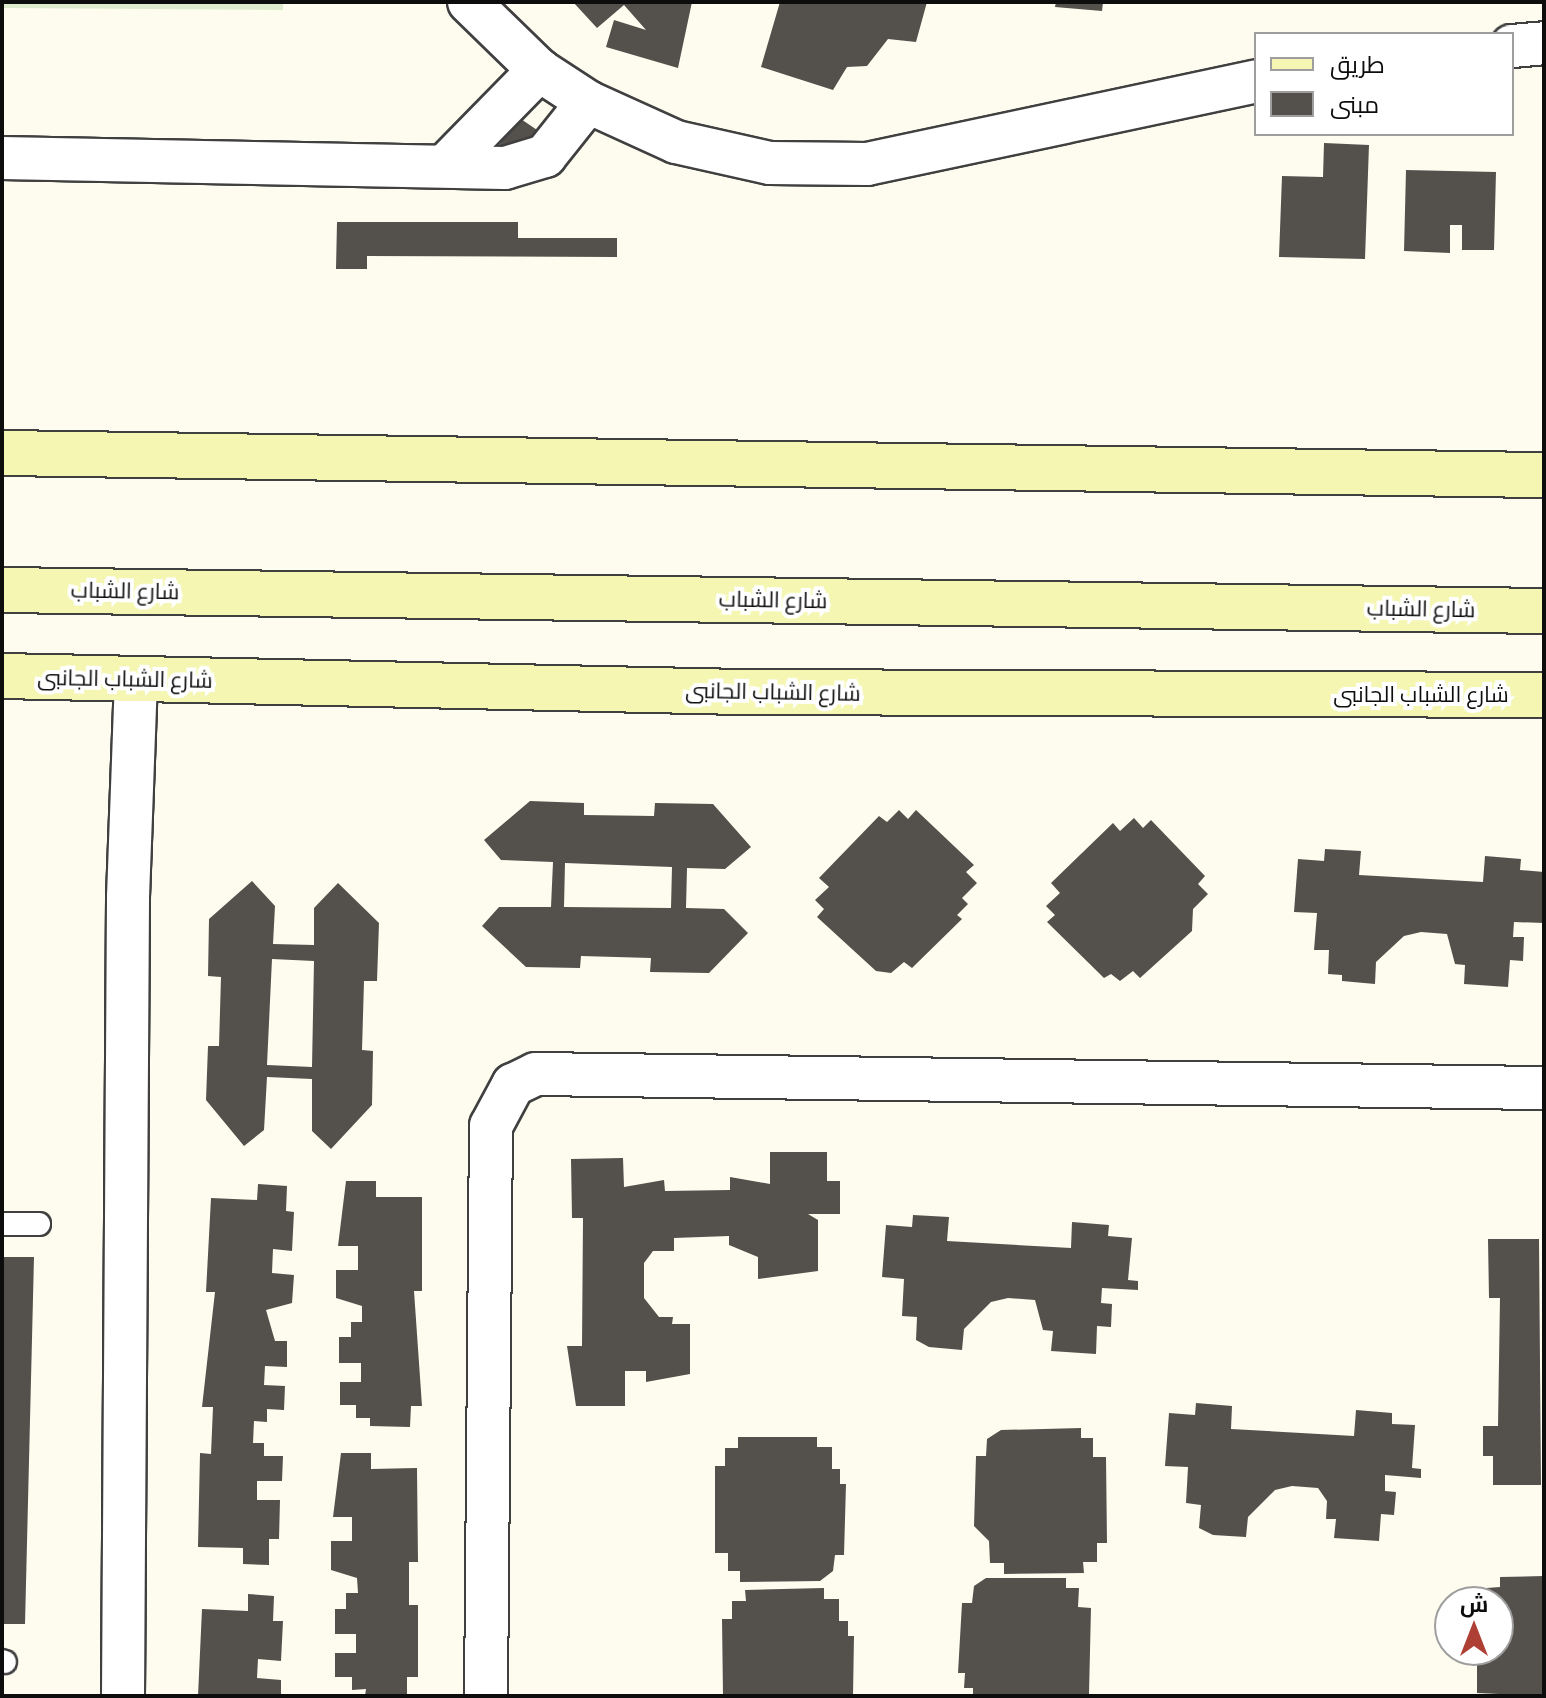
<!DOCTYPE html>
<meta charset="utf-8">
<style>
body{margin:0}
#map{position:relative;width:1546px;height:1698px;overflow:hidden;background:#fdfcef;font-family:Georgia,Cairo,serif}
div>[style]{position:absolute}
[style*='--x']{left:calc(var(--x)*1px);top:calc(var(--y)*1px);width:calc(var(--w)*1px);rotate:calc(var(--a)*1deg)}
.pitch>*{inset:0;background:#ddeccd}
.building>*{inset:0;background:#54504b}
.roads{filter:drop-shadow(2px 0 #404040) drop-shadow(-2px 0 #404040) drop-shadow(0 2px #404040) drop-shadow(0 -2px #404040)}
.lane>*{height:22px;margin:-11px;padding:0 11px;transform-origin:11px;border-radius:11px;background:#fff}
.street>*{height:42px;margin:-21px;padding:0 21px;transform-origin:21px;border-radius:21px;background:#fff}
.secondary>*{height:44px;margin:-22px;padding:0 22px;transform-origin:22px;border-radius:22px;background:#f4f6b1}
span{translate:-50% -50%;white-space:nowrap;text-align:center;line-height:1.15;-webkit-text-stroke:8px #fff;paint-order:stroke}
.street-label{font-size:22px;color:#0d0d0d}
.frame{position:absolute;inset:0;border:4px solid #0d0d0d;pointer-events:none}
.legend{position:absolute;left:1254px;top:32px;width:260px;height:104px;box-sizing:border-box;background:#fff;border:2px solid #9e9e9e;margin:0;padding:10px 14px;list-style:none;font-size:24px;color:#0d0d0d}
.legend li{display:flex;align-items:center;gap:16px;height:40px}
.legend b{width:40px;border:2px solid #9e9e9e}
.north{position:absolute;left:1434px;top:1586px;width:80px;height:80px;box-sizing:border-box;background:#fff;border:2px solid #9e9e9e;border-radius:50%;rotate:0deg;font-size:22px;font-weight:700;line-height:32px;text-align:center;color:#0d0d0d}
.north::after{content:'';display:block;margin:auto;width:28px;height:36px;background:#ad3f35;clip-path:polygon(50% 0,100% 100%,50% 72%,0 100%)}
</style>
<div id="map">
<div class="pitch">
<div style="clip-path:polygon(2px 2px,283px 2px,283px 10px,2px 8px)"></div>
</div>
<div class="building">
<div style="clip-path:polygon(573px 2px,692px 2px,678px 68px,606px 47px,614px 20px,646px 30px,624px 5px,597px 28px)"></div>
<div style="clip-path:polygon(780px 2px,927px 2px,916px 42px,888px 39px,867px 66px,847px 67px,833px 90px,761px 67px)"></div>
<div style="clip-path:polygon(1056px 2px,1103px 2px,1102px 11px,1055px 7px)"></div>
<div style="clip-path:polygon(518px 117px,540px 132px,519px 161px,498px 147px)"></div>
<div style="clip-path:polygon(1324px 143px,1369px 145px,1365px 259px,1279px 257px,1282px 176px,1323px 177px)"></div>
<div style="clip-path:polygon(1406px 170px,1496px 172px,1494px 250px,1462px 250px,1462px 225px,1450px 225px,1450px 253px,1404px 251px)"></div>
<div style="clip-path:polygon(337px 222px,518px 222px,518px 238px,617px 238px,617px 257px,367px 256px,367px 269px,336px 269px)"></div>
<div style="clip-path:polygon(evenodd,530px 801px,584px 803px,584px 815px,654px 816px,655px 803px,713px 804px,751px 847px,725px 869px,687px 868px,686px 908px,724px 909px,748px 933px,709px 973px,650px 972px,651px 958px,581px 956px,580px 968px,526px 967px,482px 926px,499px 907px,551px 907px,553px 862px,501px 860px,484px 840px,530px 801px,565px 863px,672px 867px,671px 908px,564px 907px,565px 863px)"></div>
<div style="clip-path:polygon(899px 810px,908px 819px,916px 810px,974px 865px,966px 872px,977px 883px,962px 898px,968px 904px,957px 915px,962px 919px,912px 968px,904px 962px,891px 973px,876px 971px,817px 917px,824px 909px,815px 900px,829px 887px,819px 878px,879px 816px,887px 822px)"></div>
<div style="clip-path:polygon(1134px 818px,1143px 828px,1151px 820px,1205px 876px,1198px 884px,1208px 894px,1193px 909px,1192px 931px,1140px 978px,1133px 971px,1120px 981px,1111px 974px,1104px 978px,1047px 922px,1055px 915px,1046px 906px,1060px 893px,1051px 883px,1113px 823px,1120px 831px)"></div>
<div style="clip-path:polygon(1325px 849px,1361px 851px,1359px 875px,1483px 882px,1485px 856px,1521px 859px,1520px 870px,1544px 872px,1544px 923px,1514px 922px,1513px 937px,1524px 937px,1523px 961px,1510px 960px,1508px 987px,1464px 984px,1465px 965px,1455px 964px,1447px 934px,1421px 932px,1404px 936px,1376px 962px,1375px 984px,1342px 981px,1342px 975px,1328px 974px,1329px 950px,1314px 950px,1317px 913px,1294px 912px,1298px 859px,1324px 861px)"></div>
<div style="clip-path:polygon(evenodd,252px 881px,275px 906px,273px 944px,314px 945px,314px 908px,338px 883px,379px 923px,377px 981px,364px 981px,362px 1050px,373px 1051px,372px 1105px,331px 1149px,312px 1131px,312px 1079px,267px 1077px,264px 1130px,244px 1146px,206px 1100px,208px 1046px,219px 1046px,221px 977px,208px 976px,209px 919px,252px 881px,272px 959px,314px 961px,312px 1067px,267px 1065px,272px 959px)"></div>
<div style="clip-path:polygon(770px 1152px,827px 1152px,827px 1181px,840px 1181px,840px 1214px,808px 1214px,818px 1220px,818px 1271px,758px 1279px,758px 1257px,729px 1245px,729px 1236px,674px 1238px,674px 1251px,653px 1251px,644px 1263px,644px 1298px,659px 1317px,673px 1317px,672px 1324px,690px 1324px,690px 1374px,646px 1382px,646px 1371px,625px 1371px,625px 1406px,576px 1406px,567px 1346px,582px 1346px,583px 1218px,572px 1218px,571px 1159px,623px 1158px,624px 1187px,664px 1180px,665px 1191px,730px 1190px,730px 1177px,770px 1184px)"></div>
<div style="clip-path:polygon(346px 1181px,376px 1181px,376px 1197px,422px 1197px,422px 1291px,414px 1291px,422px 1406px,411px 1406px,410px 1427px,370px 1426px,370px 1418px,356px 1418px,356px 1405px,340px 1405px,340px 1382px,361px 1382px,361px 1363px,339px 1363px,339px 1337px,351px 1337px,351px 1322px,362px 1322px,362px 1306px,336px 1298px,336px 1270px,358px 1270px,358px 1246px,338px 1246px)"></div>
<div style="clip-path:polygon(258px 1184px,287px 1186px,286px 1211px,294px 1212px,292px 1251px,273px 1249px,272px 1273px,294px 1275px,292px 1303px,266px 1310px,275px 1341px,287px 1341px,287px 1367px,265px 1366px,264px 1385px,285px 1386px,284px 1410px,267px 1409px,267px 1422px,254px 1421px,253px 1443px,264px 1443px,264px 1456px,283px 1456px,282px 1481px,257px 1481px,257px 1500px,280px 1500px,279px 1539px,269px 1539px,269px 1565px,243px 1564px,243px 1548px,198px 1547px,200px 1453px,211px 1454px,213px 1407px,202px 1407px,215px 1292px,206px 1292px,211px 1198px,257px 1200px)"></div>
<div style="clip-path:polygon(913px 1215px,949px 1217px,947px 1241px,1071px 1248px,1072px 1222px,1109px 1225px,1108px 1236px,1132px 1238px,1128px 1280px,1138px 1281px,1138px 1290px,1102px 1288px,1101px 1303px,1112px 1304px,1111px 1327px,1097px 1326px,1096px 1354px,1051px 1351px,1053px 1331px,1043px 1330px,1035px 1300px,1008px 1298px,991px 1302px,964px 1329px,962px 1350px,929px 1347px,916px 1340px,917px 1317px,902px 1316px,904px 1279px,882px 1277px,886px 1225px,912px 1227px)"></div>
<div style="clip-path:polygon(1488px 1239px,1539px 1239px,1541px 1485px,1493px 1485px,1493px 1456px,1483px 1456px,1483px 1426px,1498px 1426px,1500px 1298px,1489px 1298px)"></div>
<div style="clip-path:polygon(2px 1257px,34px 1257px,25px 1624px,2px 1624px)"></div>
<div style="clip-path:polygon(1196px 1403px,1232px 1406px,1231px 1429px,1354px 1436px,1356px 1410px,1392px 1413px,1392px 1424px,1415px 1425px,1412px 1468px,1421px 1469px,1421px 1478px,1385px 1475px,1385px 1491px,1396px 1492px,1394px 1515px,1381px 1514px,1379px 1541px,1334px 1538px,1336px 1519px,1326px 1519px,1327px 1501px,1318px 1488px,1292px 1486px,1275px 1490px,1248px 1517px,1246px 1537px,1213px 1535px,1199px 1528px,1201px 1505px,1186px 1503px,1188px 1467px,1165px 1466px,1169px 1413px,1195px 1415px)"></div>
<div style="clip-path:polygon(1081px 1428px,1081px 1438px,1093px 1438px,1093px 1457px,1106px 1457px,1107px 1543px,1097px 1543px,1097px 1562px,1083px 1562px,1084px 1573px,1004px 1574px,1004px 1563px,990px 1563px,989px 1541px,974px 1526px,976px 1456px,986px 1456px,987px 1439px,1001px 1430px)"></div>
<div style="clip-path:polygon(738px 1437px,817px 1437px,817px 1447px,832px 1447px,832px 1469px,840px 1469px,840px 1484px,846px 1484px,844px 1555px,835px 1555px,833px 1571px,820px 1581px,740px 1582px,740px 1571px,728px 1571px,728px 1553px,715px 1553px,715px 1466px,725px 1466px,725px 1448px,738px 1448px)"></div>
<div style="clip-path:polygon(341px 1453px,371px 1453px,371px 1469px,417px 1468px,418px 1562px,409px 1562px,409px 1605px,418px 1605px,418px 1677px,407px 1677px,407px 1696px,365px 1696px,366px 1689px,352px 1690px,352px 1677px,335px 1677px,335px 1653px,356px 1653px,356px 1634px,335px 1634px,335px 1609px,346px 1609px,346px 1593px,358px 1593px,357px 1578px,331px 1570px,331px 1541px,352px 1541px,352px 1517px,333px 1517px)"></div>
<div style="clip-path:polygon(1544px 1576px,1544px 1696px,1477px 1693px,1477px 1650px,1498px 1650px,1498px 1602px,1487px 1602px,1487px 1588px,1500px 1587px,1500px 1577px)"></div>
<div style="clip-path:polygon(986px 1578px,1066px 1578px,1066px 1588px,1079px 1588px,1078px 1607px,1091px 1608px,1089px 1694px,973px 1696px,973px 1688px,964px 1688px,965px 1673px,958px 1673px,962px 1603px,972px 1603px,974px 1586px)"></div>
<div style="clip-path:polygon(824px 1588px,824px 1599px,839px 1599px,839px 1621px,848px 1621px,848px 1636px,854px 1636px,853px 1696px,723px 1696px,722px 1619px,732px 1619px,732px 1601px,746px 1601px,745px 1590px)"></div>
<div style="clip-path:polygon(248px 1594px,274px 1596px,273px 1621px,283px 1621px,281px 1661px,258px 1659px,257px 1678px,281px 1680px,281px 1696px,198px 1696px,202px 1609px,248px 1611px)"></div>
</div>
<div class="roads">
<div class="lane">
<div style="--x:2;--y:1224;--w:37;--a:0"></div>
<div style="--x:2;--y:1661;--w:3;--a:18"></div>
</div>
<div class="street">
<div style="--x:469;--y:2;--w:98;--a:44.2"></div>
<div style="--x:539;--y:70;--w:59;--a:33.1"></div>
<div style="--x:588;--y:102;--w:97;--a:24.4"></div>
<div style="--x:676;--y:142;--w:96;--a:12.6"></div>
<div style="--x:770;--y:163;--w:97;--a:0.6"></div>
<div style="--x:867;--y:164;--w:398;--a:-12"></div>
<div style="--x:1512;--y:46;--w:32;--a:-5"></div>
<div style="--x:2;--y:158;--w:503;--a:1.14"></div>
<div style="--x:505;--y:168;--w:42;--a:-16.7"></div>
<div style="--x:545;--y:156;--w:69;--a:-51.5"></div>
<div style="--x:447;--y:164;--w:132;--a:-45.6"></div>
<div style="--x:123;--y:1696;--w:799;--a:-89.64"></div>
<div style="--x:128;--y:897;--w:218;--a:-87.9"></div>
<div style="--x:486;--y:1696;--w:570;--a:-89.5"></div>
<div style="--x:491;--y:1126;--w:47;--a:-61.8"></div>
<div style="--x:513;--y:1085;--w:25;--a:-26"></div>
<div style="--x:536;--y:1074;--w:1008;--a:0.8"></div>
</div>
<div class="secondary">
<div style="--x:2;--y:453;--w:1542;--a:0.82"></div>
<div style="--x:2;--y:590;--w:1542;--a:0.78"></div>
<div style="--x:2;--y:676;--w:740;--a:1.24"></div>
<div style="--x:742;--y:692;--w:802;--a:0.21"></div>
</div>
</div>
<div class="street-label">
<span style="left:125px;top:591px;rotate:1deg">شارع الشباب</span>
<span style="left:773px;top:600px;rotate:1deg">شارع الشباب</span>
<span style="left:1421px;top:609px;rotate:1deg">شارع الشباب</span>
<span style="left:125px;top:679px;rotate:1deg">شارع الشباب الجانبى</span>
<span style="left:773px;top:692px;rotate:1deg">شارع الشباب الجانبى</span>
<span style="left:1421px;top:695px">شارع الشباب الجانبى</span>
</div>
<div class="frame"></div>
<ul class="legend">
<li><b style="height:10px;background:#f4f6b1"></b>طريق</li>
<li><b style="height:22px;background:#54504b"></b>مبنى</li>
</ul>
<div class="north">ش</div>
</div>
